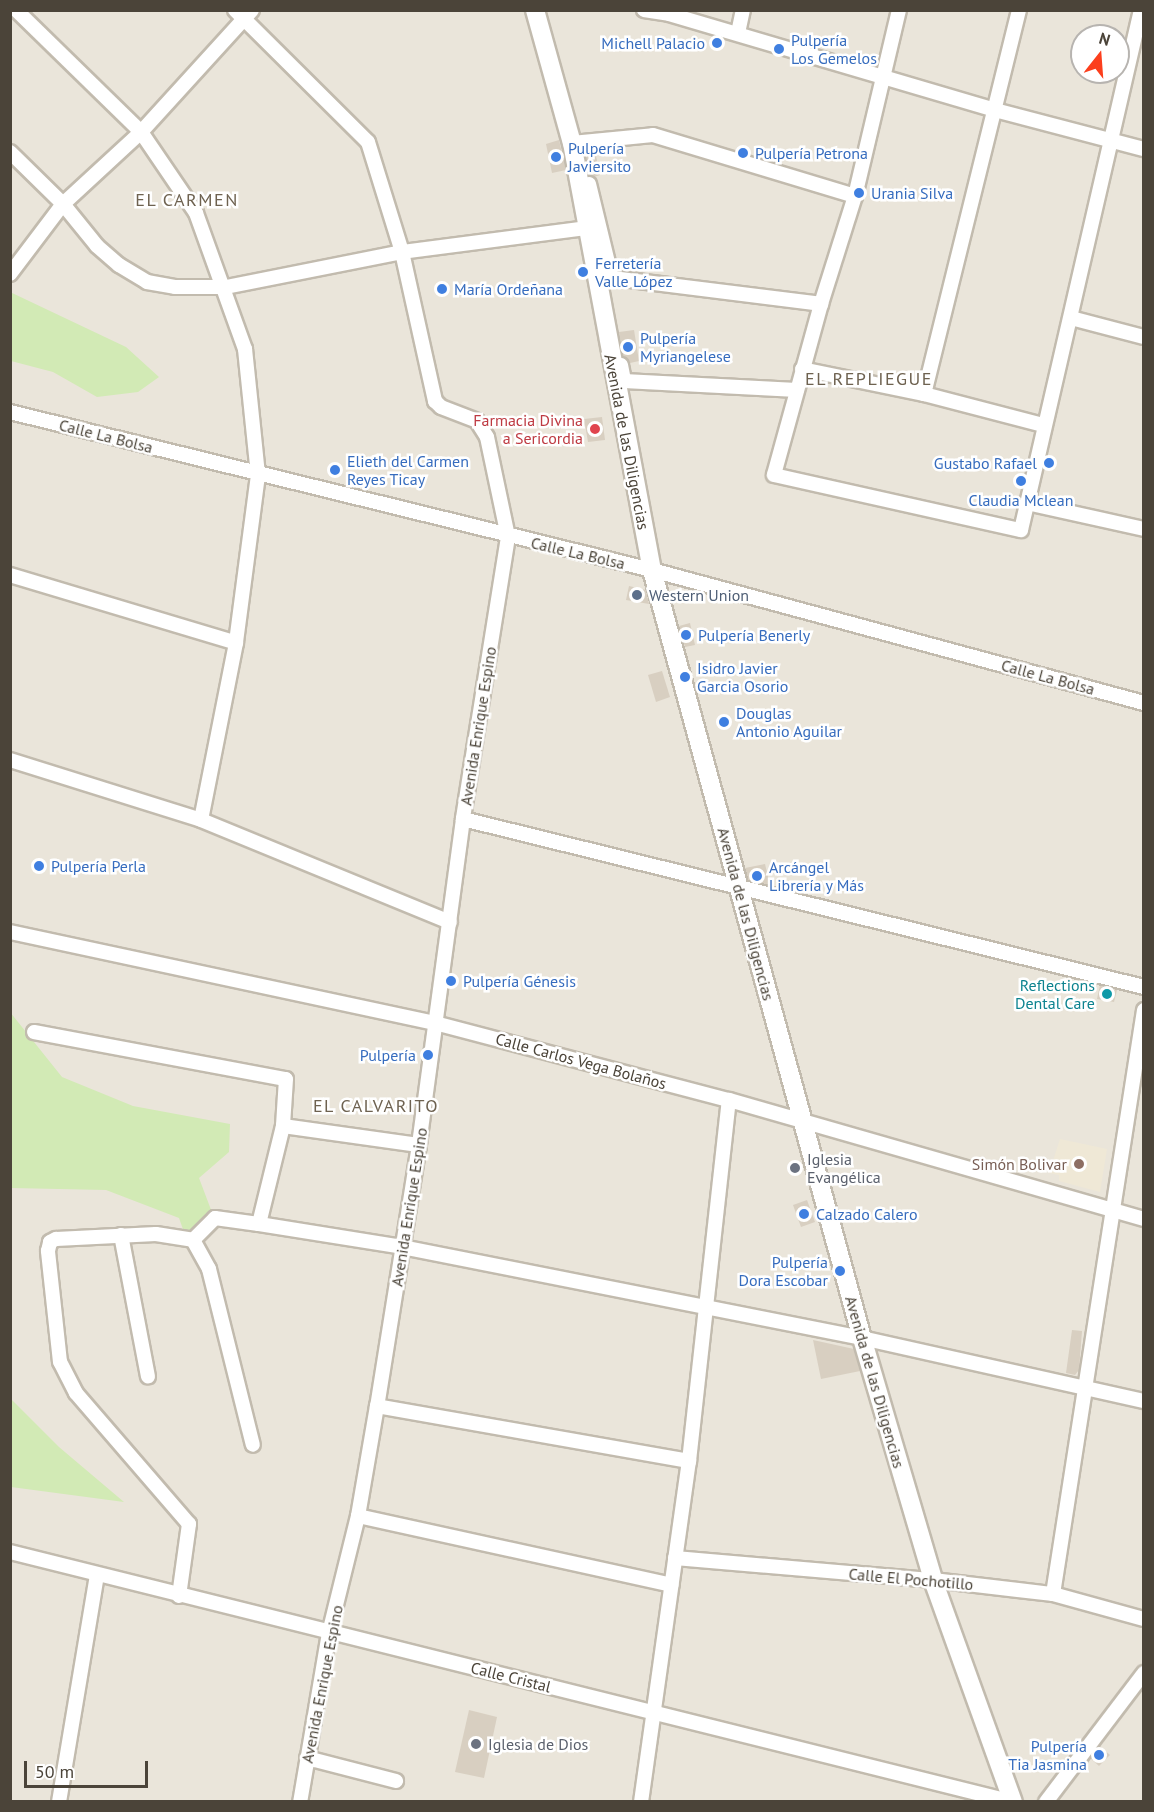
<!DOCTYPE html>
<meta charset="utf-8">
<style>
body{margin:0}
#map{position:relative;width:1154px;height:1812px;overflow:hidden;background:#f6f3ec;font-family:"PT Sans",sans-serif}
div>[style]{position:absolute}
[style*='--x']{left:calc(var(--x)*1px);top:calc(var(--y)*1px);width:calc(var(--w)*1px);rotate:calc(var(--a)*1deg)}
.residential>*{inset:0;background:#eae5da}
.education>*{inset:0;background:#efe8d6}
.green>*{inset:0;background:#d2eab5}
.building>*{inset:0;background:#d8cfc1}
.roads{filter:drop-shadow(2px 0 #c2bbae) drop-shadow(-2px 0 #c2bbae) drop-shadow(0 2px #c2bbae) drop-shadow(0 -2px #c2bbae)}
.minor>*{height:14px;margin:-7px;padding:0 7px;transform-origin:7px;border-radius:7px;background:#fff}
.tertiary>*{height:18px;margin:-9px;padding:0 9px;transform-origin:9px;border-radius:9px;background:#fff}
.dots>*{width:16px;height:16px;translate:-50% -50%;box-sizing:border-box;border:3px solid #fff;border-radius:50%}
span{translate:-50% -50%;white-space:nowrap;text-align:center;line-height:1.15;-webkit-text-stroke:5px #fff;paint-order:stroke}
.shop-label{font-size:16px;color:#366cbe}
.left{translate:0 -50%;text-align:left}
.right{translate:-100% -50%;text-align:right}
.health-label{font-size:16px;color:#be3a42}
.street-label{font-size:16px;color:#4b4439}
.service-label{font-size:16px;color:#4e5e75}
.culture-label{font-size:16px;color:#0d838f}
.worship-label{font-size:16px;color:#5b616d}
.education-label{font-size:16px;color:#785e54}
.neighbourhood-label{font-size:18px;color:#6e6250;letter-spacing:1.5px}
.frame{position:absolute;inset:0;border:12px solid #4b4439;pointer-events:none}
.north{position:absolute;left:1070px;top:24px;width:60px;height:60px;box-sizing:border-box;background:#fff;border:2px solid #b7b4b0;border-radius:50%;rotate:17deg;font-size:16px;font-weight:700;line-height:24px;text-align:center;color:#4b4439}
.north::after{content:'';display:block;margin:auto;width:21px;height:27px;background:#fc3f1d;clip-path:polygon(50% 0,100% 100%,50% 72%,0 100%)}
.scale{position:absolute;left:24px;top:1761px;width:124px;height:27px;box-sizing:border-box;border:3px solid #4b4439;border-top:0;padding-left:8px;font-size:18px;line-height:21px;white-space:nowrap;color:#4b4439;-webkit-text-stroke:4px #fff;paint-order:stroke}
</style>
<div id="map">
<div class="residential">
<div style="clip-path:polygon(evenodd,11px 11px,1143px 11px,1143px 1801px,11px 1801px,11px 11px,1082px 36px,1118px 36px,1118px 72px,1082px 72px,1082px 36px)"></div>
</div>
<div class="education">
<div style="clip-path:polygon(1060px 1139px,1107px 1149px,1100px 1192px,1059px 1181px,1059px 1175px,1049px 1173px)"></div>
</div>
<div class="green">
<div style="clip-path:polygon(10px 292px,126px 347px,159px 377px,138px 392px,97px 397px,53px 372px,11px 361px)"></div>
<div style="clip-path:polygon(10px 1012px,62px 1077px,133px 1106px,230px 1124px,229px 1152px,199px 1178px,213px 1215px,185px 1235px,179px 1218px,106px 1190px,11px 1188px)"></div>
<div style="clip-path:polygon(11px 1399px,59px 1447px,124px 1502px,11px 1487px)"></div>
</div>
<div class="building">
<div style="clip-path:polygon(559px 140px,566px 170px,552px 173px,546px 144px)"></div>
<div style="clip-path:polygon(595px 151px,600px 175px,594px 177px,589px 175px,585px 153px)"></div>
<div style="clip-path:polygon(634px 330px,639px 361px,630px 363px,623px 356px,619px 332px)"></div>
<div style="clip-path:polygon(602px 417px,605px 440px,588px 442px,584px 419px)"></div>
<div style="clip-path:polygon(629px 586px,646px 590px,649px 604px,626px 600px)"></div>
<div style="clip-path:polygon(690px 623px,695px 645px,685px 647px,679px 626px)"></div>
<div style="clip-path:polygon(662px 671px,670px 697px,656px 702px,648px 675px)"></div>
<div style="clip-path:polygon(765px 864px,770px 885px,748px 880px,745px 868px)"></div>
<div style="clip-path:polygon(1100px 985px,1117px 990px,1114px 1002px,1097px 999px)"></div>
<div style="clip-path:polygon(807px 1200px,815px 1222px,801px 1227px,793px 1205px)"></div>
<div style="clip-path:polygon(1072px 1330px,1082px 1331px,1079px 1370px,1075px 1375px,1066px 1373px)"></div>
<div style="clip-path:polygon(813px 1340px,854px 1349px,860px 1371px,821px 1379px)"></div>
<div style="clip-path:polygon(469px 1710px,497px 1717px,484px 1778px,455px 1772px)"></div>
<div style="clip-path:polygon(1100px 1746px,1110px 1755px,1099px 1766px,1090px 1758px)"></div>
</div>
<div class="roads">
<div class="minor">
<div style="--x:16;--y:10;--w:175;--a:44.3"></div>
<div style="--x:141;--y:132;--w:98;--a:55.8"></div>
<div style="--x:196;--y:213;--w:145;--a:70.2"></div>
<div style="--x:245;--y:349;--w:127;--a:84.1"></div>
<div style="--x:258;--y:475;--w:169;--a:97.5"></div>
<div style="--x:236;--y:643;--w:180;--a:101.2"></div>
<div style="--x:235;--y:10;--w:187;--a:44.8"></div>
<div style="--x:368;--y:142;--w:115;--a:72.8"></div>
<div style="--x:402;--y:252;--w:153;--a:77.5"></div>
<div style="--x:435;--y:401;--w:8;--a:45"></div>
<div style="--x:441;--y:407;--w:39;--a:21"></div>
<div style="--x:477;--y:421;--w:19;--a:58"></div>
<div style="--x:487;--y:437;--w:102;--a:78.1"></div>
<div style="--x:508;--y:537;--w:286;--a:99.1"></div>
<div style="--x:463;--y:819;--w:329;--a:97.7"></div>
<div style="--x:419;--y:1145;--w:264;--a:99.1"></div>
<div style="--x:377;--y:1406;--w:112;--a:99.8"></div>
<div style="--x:358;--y:1516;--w:121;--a:103.9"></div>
<div style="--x:329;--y:1633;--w:171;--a:99.7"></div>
<div style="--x:644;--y:10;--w:25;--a:9"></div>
<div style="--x:669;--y:14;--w:340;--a:16.4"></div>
<div style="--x:995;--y:110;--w:154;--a:14.7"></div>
<div style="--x:899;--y:10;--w:191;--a:103.3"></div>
<div style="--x:855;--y:196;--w:113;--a:107.5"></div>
<div style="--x:821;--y:304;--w:177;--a:105.4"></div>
<div style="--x:774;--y:475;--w:253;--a:12.6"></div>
<div style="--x:1021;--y:530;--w:534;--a:-77.01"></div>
<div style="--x:738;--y:33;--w:24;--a:-78"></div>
<div style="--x:572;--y:143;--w:81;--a:-5.6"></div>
<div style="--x:653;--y:135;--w:211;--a:16.8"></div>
<div style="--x:10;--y:152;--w:74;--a:44.5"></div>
<div style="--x:63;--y:204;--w:54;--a:51"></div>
<div style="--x:97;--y:246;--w:29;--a:41"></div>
<div style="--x:119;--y:265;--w:33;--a:31"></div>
<div style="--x:147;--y:282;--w:28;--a:10"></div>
<div style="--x:175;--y:287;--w:51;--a:0"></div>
<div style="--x:226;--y:287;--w:179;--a:-11.2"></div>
<div style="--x:402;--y:252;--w:188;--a:-7.4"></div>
<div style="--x:589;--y:184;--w:94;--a:76.4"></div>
<div style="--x:10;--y:274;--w:88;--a:-52.9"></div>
<div style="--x:63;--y:204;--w:106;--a:-42.7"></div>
<div style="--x:141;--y:132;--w:165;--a:-47.7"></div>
<div style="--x:597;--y:276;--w:226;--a:7.1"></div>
<div style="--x:1071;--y:318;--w:75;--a:14.6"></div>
<div style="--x:621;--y:365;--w:16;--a:79"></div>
<div style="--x:624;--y:381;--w:173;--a:3"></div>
<div style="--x:802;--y:369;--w:125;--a:11.6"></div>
<div style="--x:924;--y:394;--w:123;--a:14.6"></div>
<div style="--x:924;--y:394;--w:396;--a:-76.1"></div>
<div style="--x:10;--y:412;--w:661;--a:13.83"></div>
<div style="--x:652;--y:570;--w:510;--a:15.13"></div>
<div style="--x:1027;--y:503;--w:120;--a:12.5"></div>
<div style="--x:10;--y:575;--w:236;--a:16.7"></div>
<div style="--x:10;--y:760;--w:200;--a:17.4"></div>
<div style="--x:201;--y:820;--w:269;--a:22.3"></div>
<div style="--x:463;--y:819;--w:701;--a:13.86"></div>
<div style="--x:10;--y:932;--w:435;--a:12.1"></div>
<div style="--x:435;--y:1023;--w:304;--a:14.7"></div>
<div style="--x:729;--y:1100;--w:432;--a:16"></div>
<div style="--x:34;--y:1032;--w:256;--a:10.6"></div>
<div style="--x:286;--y:1079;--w:47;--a:93.7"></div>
<div style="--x:283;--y:1126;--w:101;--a:103.8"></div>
<div style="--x:283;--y:1126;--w:137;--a:8"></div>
<div style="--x:121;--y:1235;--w:144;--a:79.2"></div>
<div style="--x:193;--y:1240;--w:33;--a:61"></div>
<div style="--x:209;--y:1269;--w:181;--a:76"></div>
<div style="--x:377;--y:1406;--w:317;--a:10"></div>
<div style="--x:358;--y:1516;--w:321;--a:12.4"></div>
<div style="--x:10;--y:1552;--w:1034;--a:14"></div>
<div style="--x:675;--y:1558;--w:259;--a:4.9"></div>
<div style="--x:933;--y:1580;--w:121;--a:6.7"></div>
<div style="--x:1053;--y:1594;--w:94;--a:15.4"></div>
<div style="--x:1053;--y:1594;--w:591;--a:-81.14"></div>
<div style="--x:179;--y:1596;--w:73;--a:-82.1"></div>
<div style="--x:189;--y:1524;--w:173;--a:-130.8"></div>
<div style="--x:76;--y:1393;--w:35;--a:-117"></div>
<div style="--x:60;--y:1362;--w:112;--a:-96.2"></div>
<div style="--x:48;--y:1251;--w:9;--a:-77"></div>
<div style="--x:50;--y:1242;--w:7;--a:-27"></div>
<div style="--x:56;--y:1239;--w:100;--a:-2.9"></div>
<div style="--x:156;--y:1234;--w:37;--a:9"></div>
<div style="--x:193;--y:1240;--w:31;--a:-45"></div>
<div style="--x:215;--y:1218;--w:44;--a:7.8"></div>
<div style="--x:259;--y:1224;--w:145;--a:9.1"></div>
<div style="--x:402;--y:1247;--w:469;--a:11.2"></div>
<div style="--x:862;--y:1338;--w:289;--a:12.6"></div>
<div style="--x:307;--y:1758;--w:92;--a:14.5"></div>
<div style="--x:59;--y:1802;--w:229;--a:-80.5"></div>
<div style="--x:641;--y:1802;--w:344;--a:-82"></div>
<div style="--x:689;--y:1461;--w:363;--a:-83.7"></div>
<div style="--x:1046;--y:1802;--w:162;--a:-52.8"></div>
</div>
<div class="tertiary">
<div style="--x:535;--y:10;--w:138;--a:74.5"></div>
<div style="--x:572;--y:143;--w:434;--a:79.4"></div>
<div style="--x:652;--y:570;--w:796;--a:74.71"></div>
<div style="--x:862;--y:1338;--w:252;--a:73.6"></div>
<div style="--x:933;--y:1580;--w:236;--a:70.2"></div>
</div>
</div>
<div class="dots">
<div style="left:717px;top:43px;background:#3f7fe0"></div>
<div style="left:779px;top:49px;background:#3f7fe0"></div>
<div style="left:743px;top:153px;background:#3f7fe0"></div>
<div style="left:556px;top:157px;background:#3f7fe0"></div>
<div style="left:859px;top:193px;background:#3f7fe0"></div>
<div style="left:583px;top:272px;background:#3f7fe0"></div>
<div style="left:442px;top:289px;background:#3f7fe0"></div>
<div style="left:628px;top:347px;background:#3f7fe0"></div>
<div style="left:595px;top:429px;background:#e0444e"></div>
<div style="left:1049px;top:463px;background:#3f7fe0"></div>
<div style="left:335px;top:470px;background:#3f7fe0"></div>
<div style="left:1021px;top:481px;background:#3f7fe0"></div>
<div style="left:637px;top:595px;background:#5c6f8a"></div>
<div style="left:686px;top:635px;background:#3f7fe0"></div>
<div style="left:685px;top:677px;background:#3f7fe0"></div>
<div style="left:724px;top:722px;background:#3f7fe0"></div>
<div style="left:39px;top:866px;background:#3f7fe0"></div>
<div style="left:757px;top:876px;background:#3f7fe0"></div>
<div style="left:451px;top:981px;background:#3f7fe0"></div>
<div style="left:1107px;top:994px;background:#0f9aa8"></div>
<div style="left:428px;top:1055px;background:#3f7fe0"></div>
<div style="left:1079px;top:1164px;background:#8d6e63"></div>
<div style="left:795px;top:1168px;background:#6b7280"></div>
<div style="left:804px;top:1214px;background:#3f7fe0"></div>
<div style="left:840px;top:1271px;background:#3f7fe0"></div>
<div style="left:476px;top:1744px;background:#6b7280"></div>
<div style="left:1099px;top:1755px;background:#3f7fe0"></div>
</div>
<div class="shop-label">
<span class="left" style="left:791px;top:49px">Pulpería<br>Los Gemelos</span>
<span class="right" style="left:705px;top:43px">Michell Palacio</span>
<span class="left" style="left:568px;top:157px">Pulpería<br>Javiersito</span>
<span class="left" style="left:755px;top:153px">Pulpería Petrona</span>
<span class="left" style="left:871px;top:193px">Urania Silva</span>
<span class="left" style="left:595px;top:272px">Ferretería<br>Valle López</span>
<span class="left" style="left:454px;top:289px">María Ordeñana</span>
<span class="left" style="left:640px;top:347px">Pulpería<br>Myriangelese</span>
<span class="left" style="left:347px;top:470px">Elieth del Carmen<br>Reyes Ticay</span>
<span class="right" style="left:1037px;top:463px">Gustabo Rafael</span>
<span style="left:1021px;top:500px">Claudia Mclean</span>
<span class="left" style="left:698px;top:635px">Pulpería Benerly</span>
<span class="left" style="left:697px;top:677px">Isidro Javier<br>Garcia Osorio</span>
<span class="left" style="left:736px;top:722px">Douglas<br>Antonio Aguilar</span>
<span class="left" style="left:51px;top:866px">Pulpería Perla</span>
<span class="left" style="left:769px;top:876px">Arcángel<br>Librería y Más</span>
<span class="left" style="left:463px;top:981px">Pulpería Génesis</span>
<span class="right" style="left:416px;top:1055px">Pulpería</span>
<span class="left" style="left:816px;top:1214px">Calzado Calero</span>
<span class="right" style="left:828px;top:1271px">Pulpería<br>Dora Escobar</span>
<span class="right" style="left:1087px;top:1755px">Pulpería<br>Tia Jasmina</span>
</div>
<div class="health-label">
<span class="right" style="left:583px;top:429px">Farmacia Divina<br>a Sericordia</span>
</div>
<div class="street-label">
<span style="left:106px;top:436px;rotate:14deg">Calle La Bolsa</span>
<span style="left:627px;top:442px;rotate:79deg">Avenida de las Diligencias</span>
<span style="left:578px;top:553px;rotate:13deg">Calle La Bolsa</span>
<span style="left:1048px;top:677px;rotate:15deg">Calle La Bolsa</span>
<span style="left:478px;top:726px;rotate:-81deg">Avenida Enrique Espino</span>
<span style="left:746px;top:914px;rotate:75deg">Avenida de las Diligencias</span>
<span style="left:581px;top:1061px;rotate:15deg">Calle Carlos Vega Bolaños</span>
<span style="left:409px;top:1207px;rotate:-81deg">Avenida Enrique Espino</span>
<span style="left:875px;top:1382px;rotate:74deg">Avenida de las Diligencias</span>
<span style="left:911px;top:1579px;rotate:5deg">Calle El Pochotillo</span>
<span style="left:511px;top:1677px;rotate:14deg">Calle Cristal</span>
<span style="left:322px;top:1684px;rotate:-79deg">Avenida Enrique Espino</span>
</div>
<div class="service-label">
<span class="left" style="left:649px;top:595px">Western Union</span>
</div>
<div class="culture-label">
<span class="right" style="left:1095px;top:994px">Reflections<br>Dental Care</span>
</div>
<div class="worship-label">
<span class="left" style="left:807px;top:1168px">Iglesia<br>Evangélica</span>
<span class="left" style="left:488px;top:1744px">Iglesia de Dios</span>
</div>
<div class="education-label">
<span class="right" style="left:1067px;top:1164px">Simón Bolivar</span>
</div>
<div class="neighbourhood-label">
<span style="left:187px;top:200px">EL CARMEN</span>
<span style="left:869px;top:379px">EL REPLIEGUE</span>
<span style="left:376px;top:1106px">EL CALVARITO</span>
</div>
<div class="frame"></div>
<div class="north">N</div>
<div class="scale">50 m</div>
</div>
